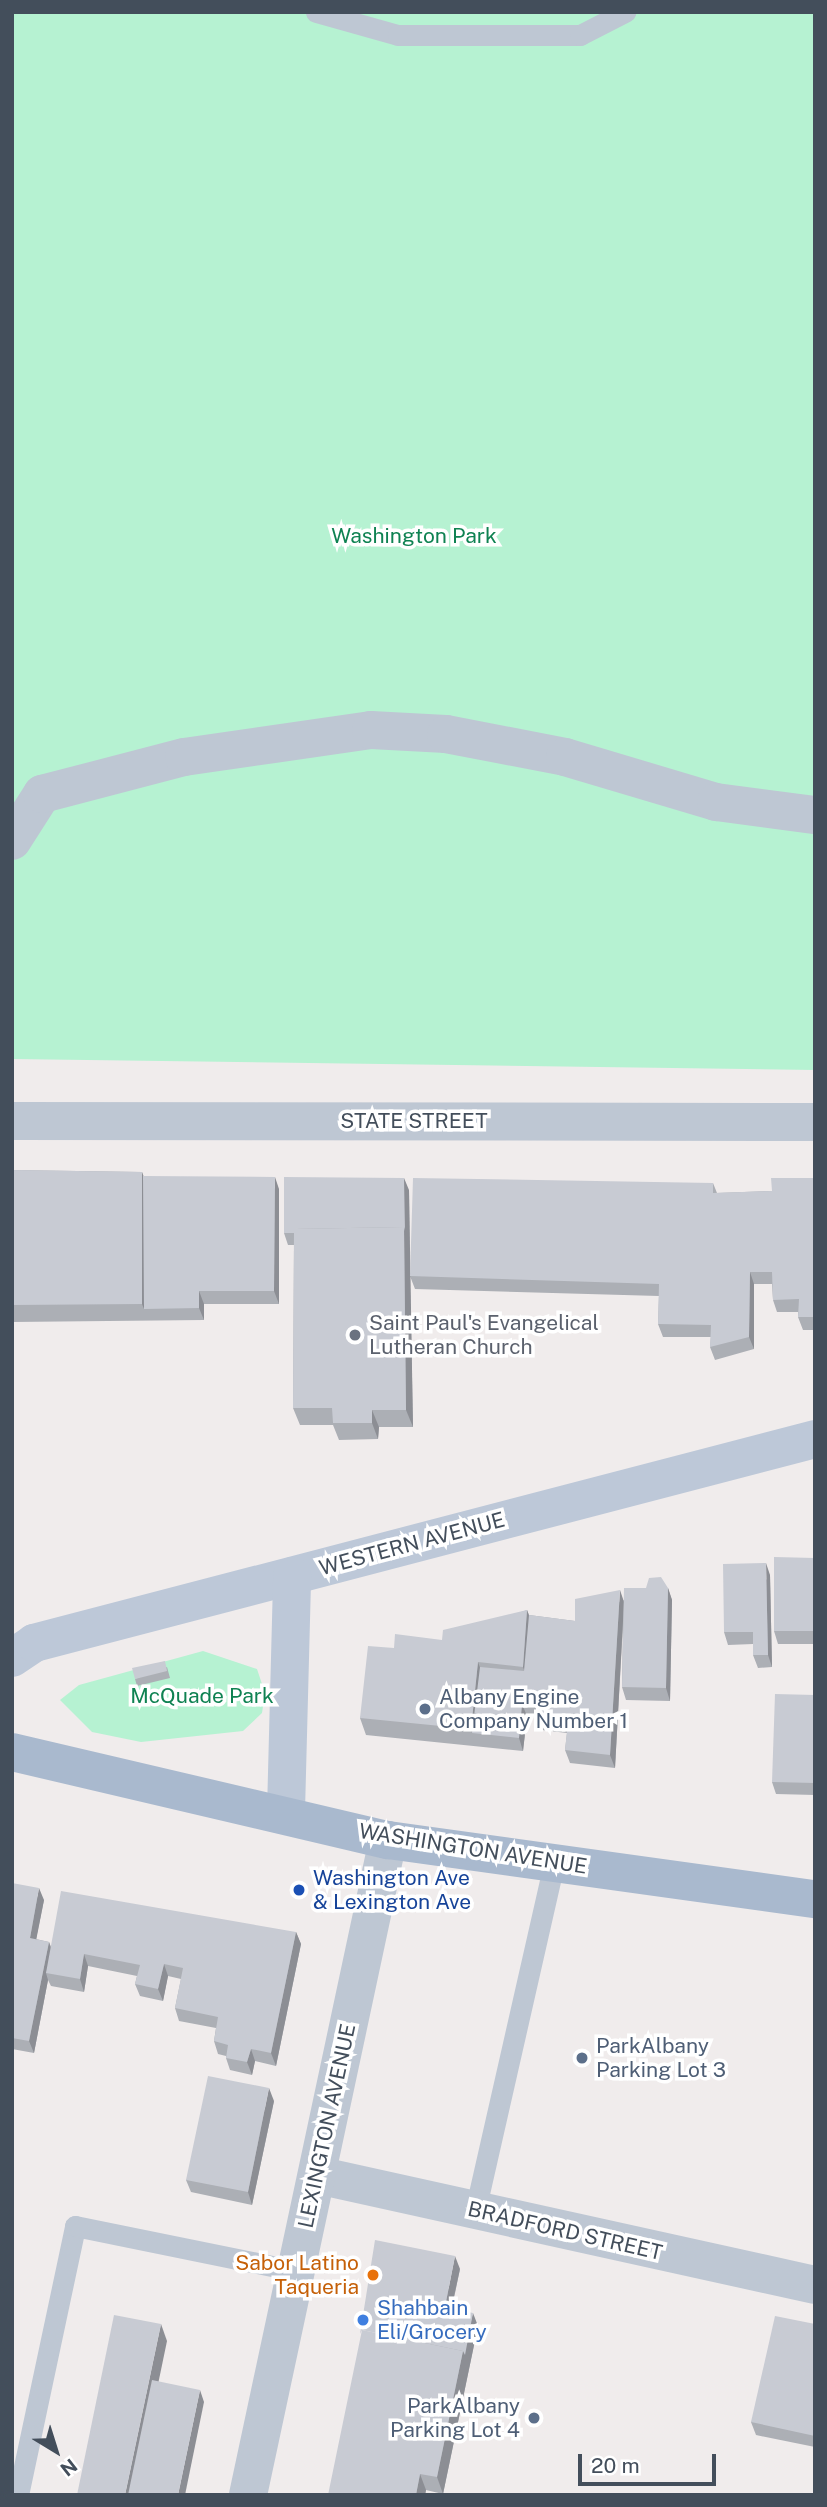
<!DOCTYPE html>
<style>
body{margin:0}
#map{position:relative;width:827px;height:2507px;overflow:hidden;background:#f0ecec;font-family:"Public Sans",sans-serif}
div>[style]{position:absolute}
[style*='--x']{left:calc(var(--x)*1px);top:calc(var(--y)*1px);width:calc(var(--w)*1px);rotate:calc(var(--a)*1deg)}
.green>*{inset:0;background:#b6f2d2}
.lane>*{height:21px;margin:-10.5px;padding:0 10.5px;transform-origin:10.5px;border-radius:10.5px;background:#bec7d3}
.street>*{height:38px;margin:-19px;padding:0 19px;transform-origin:19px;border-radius:19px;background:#bec7d3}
.secondary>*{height:38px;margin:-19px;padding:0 19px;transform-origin:19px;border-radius:19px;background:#bdc8d8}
.primary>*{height:38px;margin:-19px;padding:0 19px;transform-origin:19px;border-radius:19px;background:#a9b9ce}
.wall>*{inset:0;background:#acafb5}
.shaded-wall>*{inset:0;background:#8c8e94}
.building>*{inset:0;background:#c8cbd3}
.dots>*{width:19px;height:19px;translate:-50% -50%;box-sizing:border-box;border:4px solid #fff;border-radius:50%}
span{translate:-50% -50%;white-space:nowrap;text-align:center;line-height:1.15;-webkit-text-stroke:7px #fff;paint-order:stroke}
.park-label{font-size:21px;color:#0f8252}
.street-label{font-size:21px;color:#434e5b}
.worship-label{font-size:21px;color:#5b616d}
.left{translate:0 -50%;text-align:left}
.service-label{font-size:21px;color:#4e5e75}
.right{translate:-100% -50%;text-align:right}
.transit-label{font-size:21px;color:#164399}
.food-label{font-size:21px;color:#c56008}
.shop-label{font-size:21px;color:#366cbe}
.frame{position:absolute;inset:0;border:14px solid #434e5b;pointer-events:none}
.north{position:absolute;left:21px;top:2416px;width:70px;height:70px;-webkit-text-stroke:5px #fff;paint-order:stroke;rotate:142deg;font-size:19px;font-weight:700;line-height:28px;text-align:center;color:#434e5b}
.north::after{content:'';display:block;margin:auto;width:24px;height:32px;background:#434e5b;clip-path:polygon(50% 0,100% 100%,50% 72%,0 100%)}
.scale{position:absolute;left:578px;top:2454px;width:138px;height:32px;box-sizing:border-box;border:4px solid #434e5b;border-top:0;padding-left:9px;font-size:21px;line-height:24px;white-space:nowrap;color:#434e5b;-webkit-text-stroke:5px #fff;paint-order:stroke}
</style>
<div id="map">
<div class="green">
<div style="clip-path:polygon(12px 12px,815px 12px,815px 1070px,12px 1059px)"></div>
<div style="clip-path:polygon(203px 1651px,257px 1669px,265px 1693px,262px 1713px,243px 1731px,141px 1742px,92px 1732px,60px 1700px,79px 1685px)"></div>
</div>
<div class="lane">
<div style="--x:316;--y:12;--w:85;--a:15.7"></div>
<div style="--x:398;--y:35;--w:182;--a:0"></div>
<div style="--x:580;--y:35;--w:51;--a:-27.1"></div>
<div style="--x:475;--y:2211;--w:357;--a:-77.2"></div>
<div style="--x:18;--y:2495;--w:275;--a:-78"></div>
<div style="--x:75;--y:2226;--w:226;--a:11.5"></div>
</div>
<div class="street">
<div style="--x:12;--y:841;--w:56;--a:-57.4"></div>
<div style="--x:42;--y:794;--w:147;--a:-14.6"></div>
<div style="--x:184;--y:757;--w:189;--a:-8.2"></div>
<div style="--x:371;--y:730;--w:75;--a:3.1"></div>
<div style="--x:446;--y:734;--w:121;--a:10.9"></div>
<div style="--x:565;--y:757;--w:158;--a:16.6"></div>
<div style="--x:716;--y:802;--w:100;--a:7.5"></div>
<div style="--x:12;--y:1121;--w:803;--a:0.07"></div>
<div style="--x:317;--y:2175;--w:510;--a:12.46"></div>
<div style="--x:248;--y:2495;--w:670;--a:-77.94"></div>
</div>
<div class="secondary">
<div style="--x:12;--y:1658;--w:27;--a:-34"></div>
<div style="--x:34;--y:1643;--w:807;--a:-14.64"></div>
<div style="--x:286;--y:1811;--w:235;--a:-88.5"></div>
</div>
<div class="primary">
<div style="--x:12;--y:1752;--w:386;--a:13.2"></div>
<div style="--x:388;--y:1840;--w:431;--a:7.9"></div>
</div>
<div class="wall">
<div style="clip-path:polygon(12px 1170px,142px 1172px,143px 1176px,279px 1189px,279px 1304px,204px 1304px,204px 1320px,12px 1322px)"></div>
<div style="clip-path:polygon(815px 1178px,815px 1330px,803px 1330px,798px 1317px,798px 1312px,777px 1312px,773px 1300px,772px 1284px,754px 1284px,754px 1349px,715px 1360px,710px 1347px,711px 1337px,663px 1337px,658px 1324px,659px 1296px,415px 1289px,410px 1276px,413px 1427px,379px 1427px,378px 1439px,339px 1440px,333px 1425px,300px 1425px,293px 1408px,294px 1245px,288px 1245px,284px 1233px,409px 1190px,410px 1273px,713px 1183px,717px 1193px,772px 1191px)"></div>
<div style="clip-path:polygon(815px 1558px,815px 1644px,778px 1644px,774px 1631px)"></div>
<div style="clip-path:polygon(770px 1575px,772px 1667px,758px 1668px,753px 1655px,753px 1644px,728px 1645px,724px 1632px)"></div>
<div style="clip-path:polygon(668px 1588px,672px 1600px,670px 1701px,626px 1700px,622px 1687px,623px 1625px,615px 1768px,570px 1763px,565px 1750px,567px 1733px,542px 1730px,537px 1717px,527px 1716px,523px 1751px,366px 1735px,360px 1718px,394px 1648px,442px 1640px,527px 1610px,529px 1615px,575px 1621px,624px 1600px)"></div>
<div style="clip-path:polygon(167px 1667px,170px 1678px,137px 1686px,135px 1679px)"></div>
<div style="clip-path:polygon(815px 1695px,815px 1795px,776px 1794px,772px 1782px)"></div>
<div style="clip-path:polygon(12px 1883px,44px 1900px,36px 1939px,49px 1942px,51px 1947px,296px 1932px,301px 1944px,276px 2066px,255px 2061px,252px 2075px,230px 2070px,226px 2058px,226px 2056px,218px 2054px,214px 2041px,216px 2028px,179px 2021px,175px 2008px,181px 1979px,168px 1976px,163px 2001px,140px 1996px,135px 1984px,137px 1976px,88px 1966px,84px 1992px,51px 1986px,48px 1980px,34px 2053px,12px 2049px)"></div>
<div style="clip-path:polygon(274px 2101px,252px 2205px,191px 2192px,186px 2180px)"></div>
<div style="clip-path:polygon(460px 2269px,452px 2308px,478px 2326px,443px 2494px,426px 2490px,425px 2495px,328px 2495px)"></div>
<div style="clip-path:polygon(815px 2324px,815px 2447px,756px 2435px,751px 2422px)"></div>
</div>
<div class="shaded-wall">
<div style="clip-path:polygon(142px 1172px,148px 1188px,144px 1309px,142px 1304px)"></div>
<div style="clip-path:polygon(275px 1177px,279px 1189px,279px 1304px,274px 1291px)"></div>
<div style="clip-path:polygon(404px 1178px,409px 1190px,413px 1427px,406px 1410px,404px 1227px)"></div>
<div style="clip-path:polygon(750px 1272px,754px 1284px,754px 1349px,749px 1337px)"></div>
<div style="clip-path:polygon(199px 1291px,204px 1304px,204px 1320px,199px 1308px)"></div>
<div style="clip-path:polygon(372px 1410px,379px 1427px,378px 1439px,372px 1423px)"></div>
<div style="clip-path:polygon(766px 1563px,770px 1575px,772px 1667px,768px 1655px)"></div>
<div style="clip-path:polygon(668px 1588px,672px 1600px,670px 1701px,666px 1688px)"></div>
<div style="clip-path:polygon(620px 1590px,624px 1602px,615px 1768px,610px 1755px)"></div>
<div style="clip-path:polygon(527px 1610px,533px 1627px,529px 1684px,523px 1667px)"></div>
<div style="clip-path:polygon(478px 1662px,484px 1679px,472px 1733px,471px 1729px)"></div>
<div style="clip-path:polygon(522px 1704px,527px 1716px,523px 1751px,519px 1738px)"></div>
<div style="clip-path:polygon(39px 1888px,44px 1900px,34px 1951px,30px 1938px)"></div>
<div style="clip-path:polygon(296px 1932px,301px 1944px,276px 2066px,271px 2053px)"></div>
<div style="clip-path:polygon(49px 1942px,53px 1954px,46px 1973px,48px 1980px,34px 2053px,29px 2041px)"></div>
<div style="clip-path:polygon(84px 1954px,88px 1966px,84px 1992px,80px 1979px)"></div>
<div style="clip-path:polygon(164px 1964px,168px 1976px,163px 2001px,158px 1989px)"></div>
<div style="clip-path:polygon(251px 2049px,255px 2061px,252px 2075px,247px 2062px)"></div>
<div style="clip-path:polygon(269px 2088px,274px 2101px,252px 2205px,248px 2192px)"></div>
<div style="clip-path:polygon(455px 2256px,460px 2269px,449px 2319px,445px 2307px)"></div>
<div style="clip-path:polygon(473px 2313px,478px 2326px,443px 2494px,437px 2477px,463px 2351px)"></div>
<div style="clip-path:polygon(161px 2324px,167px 2341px,135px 2495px,125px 2495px)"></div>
<div style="clip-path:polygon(200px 2390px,204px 2402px,185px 2495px,178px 2495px)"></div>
<div style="clip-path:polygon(420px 2474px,426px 2490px,425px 2495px,416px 2495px)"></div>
</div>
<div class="building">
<div style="clip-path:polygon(12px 1170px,142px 1172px,142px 1304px,12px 1305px)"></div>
<div style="clip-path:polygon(143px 1176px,275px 1177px,274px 1291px,199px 1291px,199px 1308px,144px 1309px)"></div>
<div style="clip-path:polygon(284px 1177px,404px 1178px,405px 1231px,404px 1227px,294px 1229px,294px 1233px,284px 1233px)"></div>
<div style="clip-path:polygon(413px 1178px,713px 1183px,713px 1193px,772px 1191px,771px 1178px,815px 1178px,815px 1317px,798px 1317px,799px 1299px,773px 1300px,772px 1272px,750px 1272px,749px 1337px,710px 1347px,711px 1325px,658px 1324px,659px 1284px,410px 1276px)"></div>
<div style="clip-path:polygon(404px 1227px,406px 1410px,372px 1410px,372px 1423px,333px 1423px,332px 1408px,293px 1408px,294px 1229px)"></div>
<div style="clip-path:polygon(774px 1557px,815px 1558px,815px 1631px,774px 1631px)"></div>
<div style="clip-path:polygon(766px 1563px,768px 1655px,753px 1655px,753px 1632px,724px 1632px,723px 1564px)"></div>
<div style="clip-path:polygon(661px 1577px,668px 1588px,666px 1688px,622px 1687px,624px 1588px,646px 1588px,649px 1578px)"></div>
<div style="clip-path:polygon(620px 1590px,610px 1755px,565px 1750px,568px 1722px,537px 1717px,539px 1705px,522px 1704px,519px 1738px,472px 1733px,480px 1667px,524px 1671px,529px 1615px,575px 1621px,575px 1599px)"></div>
<div style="clip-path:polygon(527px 1610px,523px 1667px,478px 1662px,471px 1729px,360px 1718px,368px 1646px,394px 1648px,395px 1634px,442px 1640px,443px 1630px)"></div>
<div style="clip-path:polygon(165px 1661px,167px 1671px,135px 1679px,132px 1668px)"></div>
<div style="clip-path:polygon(775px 1694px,815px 1695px,815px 1783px,772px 1782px)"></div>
<div style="clip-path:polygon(12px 1883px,39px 1888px,30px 1938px,49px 1942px,29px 2041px,12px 2038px)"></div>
<div style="clip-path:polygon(61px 1891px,296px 1932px,271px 2053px,251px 2049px,247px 2062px,226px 2058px,228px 2045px,214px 2041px,218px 2017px,175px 2008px,183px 1968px,164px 1964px,158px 1989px,135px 1984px,140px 1965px,84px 1954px,80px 1979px,46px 1973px)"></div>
<div style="clip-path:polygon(208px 2076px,269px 2088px,248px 2192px,186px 2180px)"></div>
<div style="clip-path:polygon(375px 2240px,455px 2256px,445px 2307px,473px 2313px,465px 2355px,463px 2351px,362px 2330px,360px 2334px)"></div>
<div style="clip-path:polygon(114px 2315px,161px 2324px,125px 2495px,77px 2495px)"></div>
<div style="clip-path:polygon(775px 2316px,815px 2324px,815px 2436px,751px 2422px)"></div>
<div style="clip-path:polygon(362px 2330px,463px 2351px,437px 2477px,420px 2474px,416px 2495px,328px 2495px)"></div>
<div style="clip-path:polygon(152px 2380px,200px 2390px,178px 2495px,128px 2495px)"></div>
</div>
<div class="dots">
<div style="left:355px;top:1335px;background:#6b7280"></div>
<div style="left:425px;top:1709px;background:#5c6f8a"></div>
<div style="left:299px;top:1890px;background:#1a4fb4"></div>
<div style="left:582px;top:2058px;background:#5c6f8a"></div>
<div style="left:373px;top:2275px;background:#e8710a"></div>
<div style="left:363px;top:2320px;background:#3f7fe0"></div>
<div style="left:534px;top:2418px;background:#5c6f8a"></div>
</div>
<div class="park-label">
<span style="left:414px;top:536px">Washington Park</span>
<span style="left:202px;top:1696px">McQuade Park</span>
</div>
<div class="street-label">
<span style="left:414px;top:1121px">STATE STREET</span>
<span style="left:412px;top:1544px;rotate:-15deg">WESTERN AVENUE</span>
<span style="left:473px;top:1849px;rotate:9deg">WASHINGTON AVENUE</span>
<span style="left:327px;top:2126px;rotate:-78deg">LEXINGTON AVENUE</span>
<span style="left:565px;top:2231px;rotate:13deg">BRADFORD STREET</span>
</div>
<div class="worship-label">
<span class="left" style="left:369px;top:1335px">Saint Paul's Evangelical<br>Lutheran Church</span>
</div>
<div class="service-label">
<span class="left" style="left:439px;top:1709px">Albany Engine<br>Company Number 1</span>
<span class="left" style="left:596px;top:2058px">ParkAlbany<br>Parking Lot 3</span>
<span class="right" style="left:520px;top:2418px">ParkAlbany<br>Parking Lot 4</span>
</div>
<div class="transit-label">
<span class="left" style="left:313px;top:1890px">Washington Ave<br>&amp; Lexington Ave</span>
</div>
<div class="food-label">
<span class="right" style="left:359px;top:2275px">Sabor Latino<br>Taqueria</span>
</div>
<div class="shop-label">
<span class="left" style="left:377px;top:2320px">Shahbain<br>Eli/Grocery</span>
</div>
<div class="frame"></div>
<div class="north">N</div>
<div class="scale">20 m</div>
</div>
